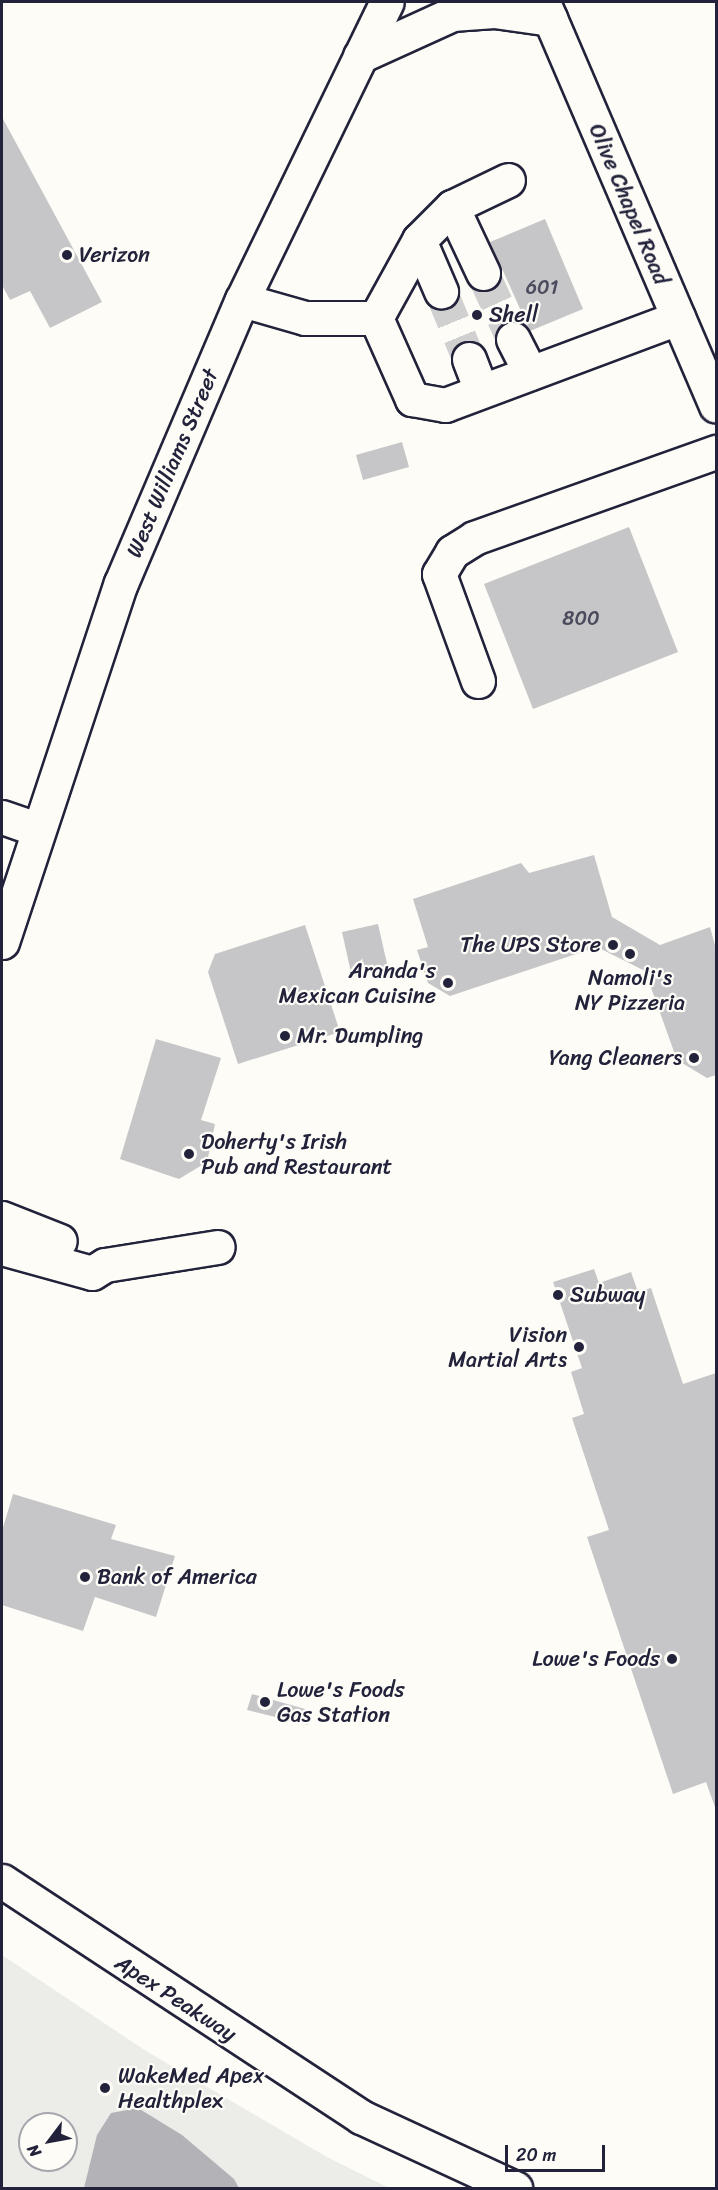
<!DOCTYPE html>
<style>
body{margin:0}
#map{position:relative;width:718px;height:2190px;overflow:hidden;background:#fdfcf7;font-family:Sriracha,sans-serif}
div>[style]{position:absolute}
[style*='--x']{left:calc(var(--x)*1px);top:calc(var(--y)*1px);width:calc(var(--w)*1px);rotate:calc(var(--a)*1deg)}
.built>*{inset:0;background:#ecece9}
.water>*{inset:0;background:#b2b2b7}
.building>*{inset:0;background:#c6c6c8}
.minor-tunnel>*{height:33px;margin-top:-16.5px;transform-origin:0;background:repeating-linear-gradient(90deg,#d1d0d1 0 33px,transparent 0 49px)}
.roads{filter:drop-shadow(2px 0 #22223b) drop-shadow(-2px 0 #22223b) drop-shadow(0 2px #22223b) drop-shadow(0 -2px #22223b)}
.minor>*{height:33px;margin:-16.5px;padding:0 16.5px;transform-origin:16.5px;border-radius:16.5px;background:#fdfcf7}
.major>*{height:33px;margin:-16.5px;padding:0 16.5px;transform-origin:16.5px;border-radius:16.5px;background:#fdfcf7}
.dots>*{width:16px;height:16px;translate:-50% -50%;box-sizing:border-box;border:3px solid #fdfcf7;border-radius:50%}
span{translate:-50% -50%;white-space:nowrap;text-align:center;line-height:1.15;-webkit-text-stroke:4.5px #fdfcf7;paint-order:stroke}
.number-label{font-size:20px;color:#4b4b5e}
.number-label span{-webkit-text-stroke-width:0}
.street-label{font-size:22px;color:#22223b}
.poi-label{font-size:22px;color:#22223b}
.left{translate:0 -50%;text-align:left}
.right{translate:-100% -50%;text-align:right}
.frame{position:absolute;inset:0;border:3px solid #22223b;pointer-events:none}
.north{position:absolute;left:18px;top:2112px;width:60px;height:60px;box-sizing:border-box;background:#fdfcf7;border:2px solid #a5a5ac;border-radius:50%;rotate:238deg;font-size:16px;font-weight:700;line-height:24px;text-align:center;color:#22223b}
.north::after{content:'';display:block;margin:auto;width:21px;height:27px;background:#22223b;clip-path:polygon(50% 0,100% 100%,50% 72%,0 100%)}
.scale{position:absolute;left:505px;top:2145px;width:100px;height:27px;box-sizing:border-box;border:3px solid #22223b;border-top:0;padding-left:8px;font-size:18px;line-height:21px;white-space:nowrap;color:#22223b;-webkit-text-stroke:4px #fdfcf7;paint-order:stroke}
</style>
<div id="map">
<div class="built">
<div style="clip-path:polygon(evenodd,2px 1955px,146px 2051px,327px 2157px,389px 2188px,2px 2188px,2px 1955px,30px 2124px,66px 2124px,66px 2160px,30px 2160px,30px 2124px)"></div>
</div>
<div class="water">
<div style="clip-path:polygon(138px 2108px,182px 2135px,234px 2179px,239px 2188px,84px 2188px,97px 2135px,111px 2113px)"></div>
</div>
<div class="building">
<div style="clip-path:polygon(2px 117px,102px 302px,50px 328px,30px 291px,10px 300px,2px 285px)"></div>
<div style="clip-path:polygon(545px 219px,583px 309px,530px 331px,490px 242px)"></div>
<div style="clip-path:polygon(402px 442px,409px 467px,363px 480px,356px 455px)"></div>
<div style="clip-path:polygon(629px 527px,678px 652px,533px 709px,484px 584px)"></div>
<div style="clip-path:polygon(594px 855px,612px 917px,660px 945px,710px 927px,716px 949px,716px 1075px,707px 1078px,677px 1060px,645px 971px,597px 947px,450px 996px,428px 983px,417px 950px,428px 947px,413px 899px,521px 863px,529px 873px)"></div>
<div style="clip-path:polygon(378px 924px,388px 968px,352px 977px,342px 932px)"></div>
<div style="clip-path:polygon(305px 925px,340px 1032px,238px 1064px,208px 972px,215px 954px)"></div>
<div style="clip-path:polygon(156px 1039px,221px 1058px,201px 1120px,215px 1124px,207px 1162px,179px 1179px,120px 1159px)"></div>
<div style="clip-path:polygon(594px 1269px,599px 1283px,631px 1272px,638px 1292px,651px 1288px,683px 1384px,716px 1373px,716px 1810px,706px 1782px,673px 1794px,587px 1537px,609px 1530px,572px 1418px,584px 1414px,571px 1372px,582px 1368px,553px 1282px)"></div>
<div style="clip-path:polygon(13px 1494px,116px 1525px,111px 1539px,175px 1556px,156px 1617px,95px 1597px,83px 1631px,2px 1605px,2px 1531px)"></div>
<div style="clip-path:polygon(252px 1694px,312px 1711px,308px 1725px,247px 1710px)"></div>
</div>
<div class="minor-tunnel">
<div style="--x:483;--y:273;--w:72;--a:65.6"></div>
<div style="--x:441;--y:291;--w:74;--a:67.6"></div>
</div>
<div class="roads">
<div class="minor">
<div style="--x:452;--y:207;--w:73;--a:64.8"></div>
<div style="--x:419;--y:240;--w:56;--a:66.7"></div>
<div style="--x:242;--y:300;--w:66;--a:15.9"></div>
<div style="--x:305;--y:318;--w:71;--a:0"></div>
<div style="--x:376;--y:318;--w:89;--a:-61.1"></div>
<div style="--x:419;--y:240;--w:47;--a:-45"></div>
<div style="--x:452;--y:207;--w:62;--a:-25.7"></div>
<div style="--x:376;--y:318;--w:89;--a:66"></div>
<div style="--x:412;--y:399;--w:34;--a:10"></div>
<div style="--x:445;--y:405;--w:249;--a:-20.5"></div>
<div style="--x:513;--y:339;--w:38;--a:63"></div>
<div style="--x:469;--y:359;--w:34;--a:69"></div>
<div style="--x:478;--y:681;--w:114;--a:-110"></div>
<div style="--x:439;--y:574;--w:26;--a:-59"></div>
<div style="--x:452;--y:552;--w:26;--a:-32"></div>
<div style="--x:474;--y:538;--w:257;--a:-19.6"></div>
<div style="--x:2;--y:817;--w:37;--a:19"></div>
<div style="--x:2;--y:1218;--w:62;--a:21.6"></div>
<div style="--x:2;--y:1248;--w:93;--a:15.5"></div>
<div style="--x:92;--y:1273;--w:15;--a:-32"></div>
<div style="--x:105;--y:1265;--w:114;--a:-9.1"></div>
</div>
<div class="major">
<div style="--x:543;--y:2;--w:439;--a:66.8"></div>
<div style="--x:360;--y:56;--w:101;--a:-24.5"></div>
<div style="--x:452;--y:14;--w:42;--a:-4.1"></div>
<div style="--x:494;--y:11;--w:57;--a:8.1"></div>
<div style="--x:2;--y:942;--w:378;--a:-71.7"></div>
<div style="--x:121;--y:583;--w:308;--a:-66.9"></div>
<div style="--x:242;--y:300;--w:331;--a:-64.1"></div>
<div style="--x:2;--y:1881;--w:430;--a:33.3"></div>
<div style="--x:361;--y:2117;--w:170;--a:24.8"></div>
</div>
</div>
<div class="dots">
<div style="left:67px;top:255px;background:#22223b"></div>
<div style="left:477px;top:315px;background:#22223b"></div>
<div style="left:613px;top:945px;background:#22223b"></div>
<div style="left:630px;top:954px;background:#22223b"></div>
<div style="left:448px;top:983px;background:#22223b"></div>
<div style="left:285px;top:1036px;background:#22223b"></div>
<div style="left:694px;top:1058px;background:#22223b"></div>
<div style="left:189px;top:1154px;background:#22223b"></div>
<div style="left:558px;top:1295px;background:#22223b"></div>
<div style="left:579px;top:1347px;background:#22223b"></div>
<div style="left:85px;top:1577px;background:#22223b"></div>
<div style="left:672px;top:1659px;background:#22223b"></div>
<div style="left:265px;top:1702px;background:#22223b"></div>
<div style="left:105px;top:2088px;background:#22223b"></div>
</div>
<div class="number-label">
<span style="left:542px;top:287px">601</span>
<span style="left:581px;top:618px">800</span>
</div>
<div class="street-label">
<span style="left:629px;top:204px;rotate:67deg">Olive Chapel Road</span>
<span style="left:172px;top:463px;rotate:-67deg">West Williams Street</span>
<span style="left:176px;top:1998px;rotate:33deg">Apex Peakway</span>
</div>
<div class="poi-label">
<span class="left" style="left:79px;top:255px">Verizon</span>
<span class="left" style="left:489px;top:315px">Shell</span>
<span class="right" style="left:601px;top:945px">The UPS Store</span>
<span class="right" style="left:436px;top:983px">Aranda's<br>Mexican Cuisine</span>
<span style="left:630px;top:990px">Namoli's<br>NY Pizzeria</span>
<span class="left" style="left:297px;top:1036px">Mr. Dumpling</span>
<span class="right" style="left:682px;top:1058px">Yang Cleaners</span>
<span class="left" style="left:201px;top:1154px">Doherty's Irish<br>Pub and Restaurant</span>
<span class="left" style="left:570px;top:1295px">Subway</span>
<span class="right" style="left:567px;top:1347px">Vision<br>Martial Arts</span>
<span class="left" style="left:97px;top:1577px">Bank of America</span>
<span class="right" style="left:660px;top:1659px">Lowe's Foods</span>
<span class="left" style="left:277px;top:1702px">Lowe's Foods<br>Gas Station</span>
<span class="left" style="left:118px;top:2088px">WakeMed Apex<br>Healthplex</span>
</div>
<div class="frame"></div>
<div class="north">N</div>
<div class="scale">20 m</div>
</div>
